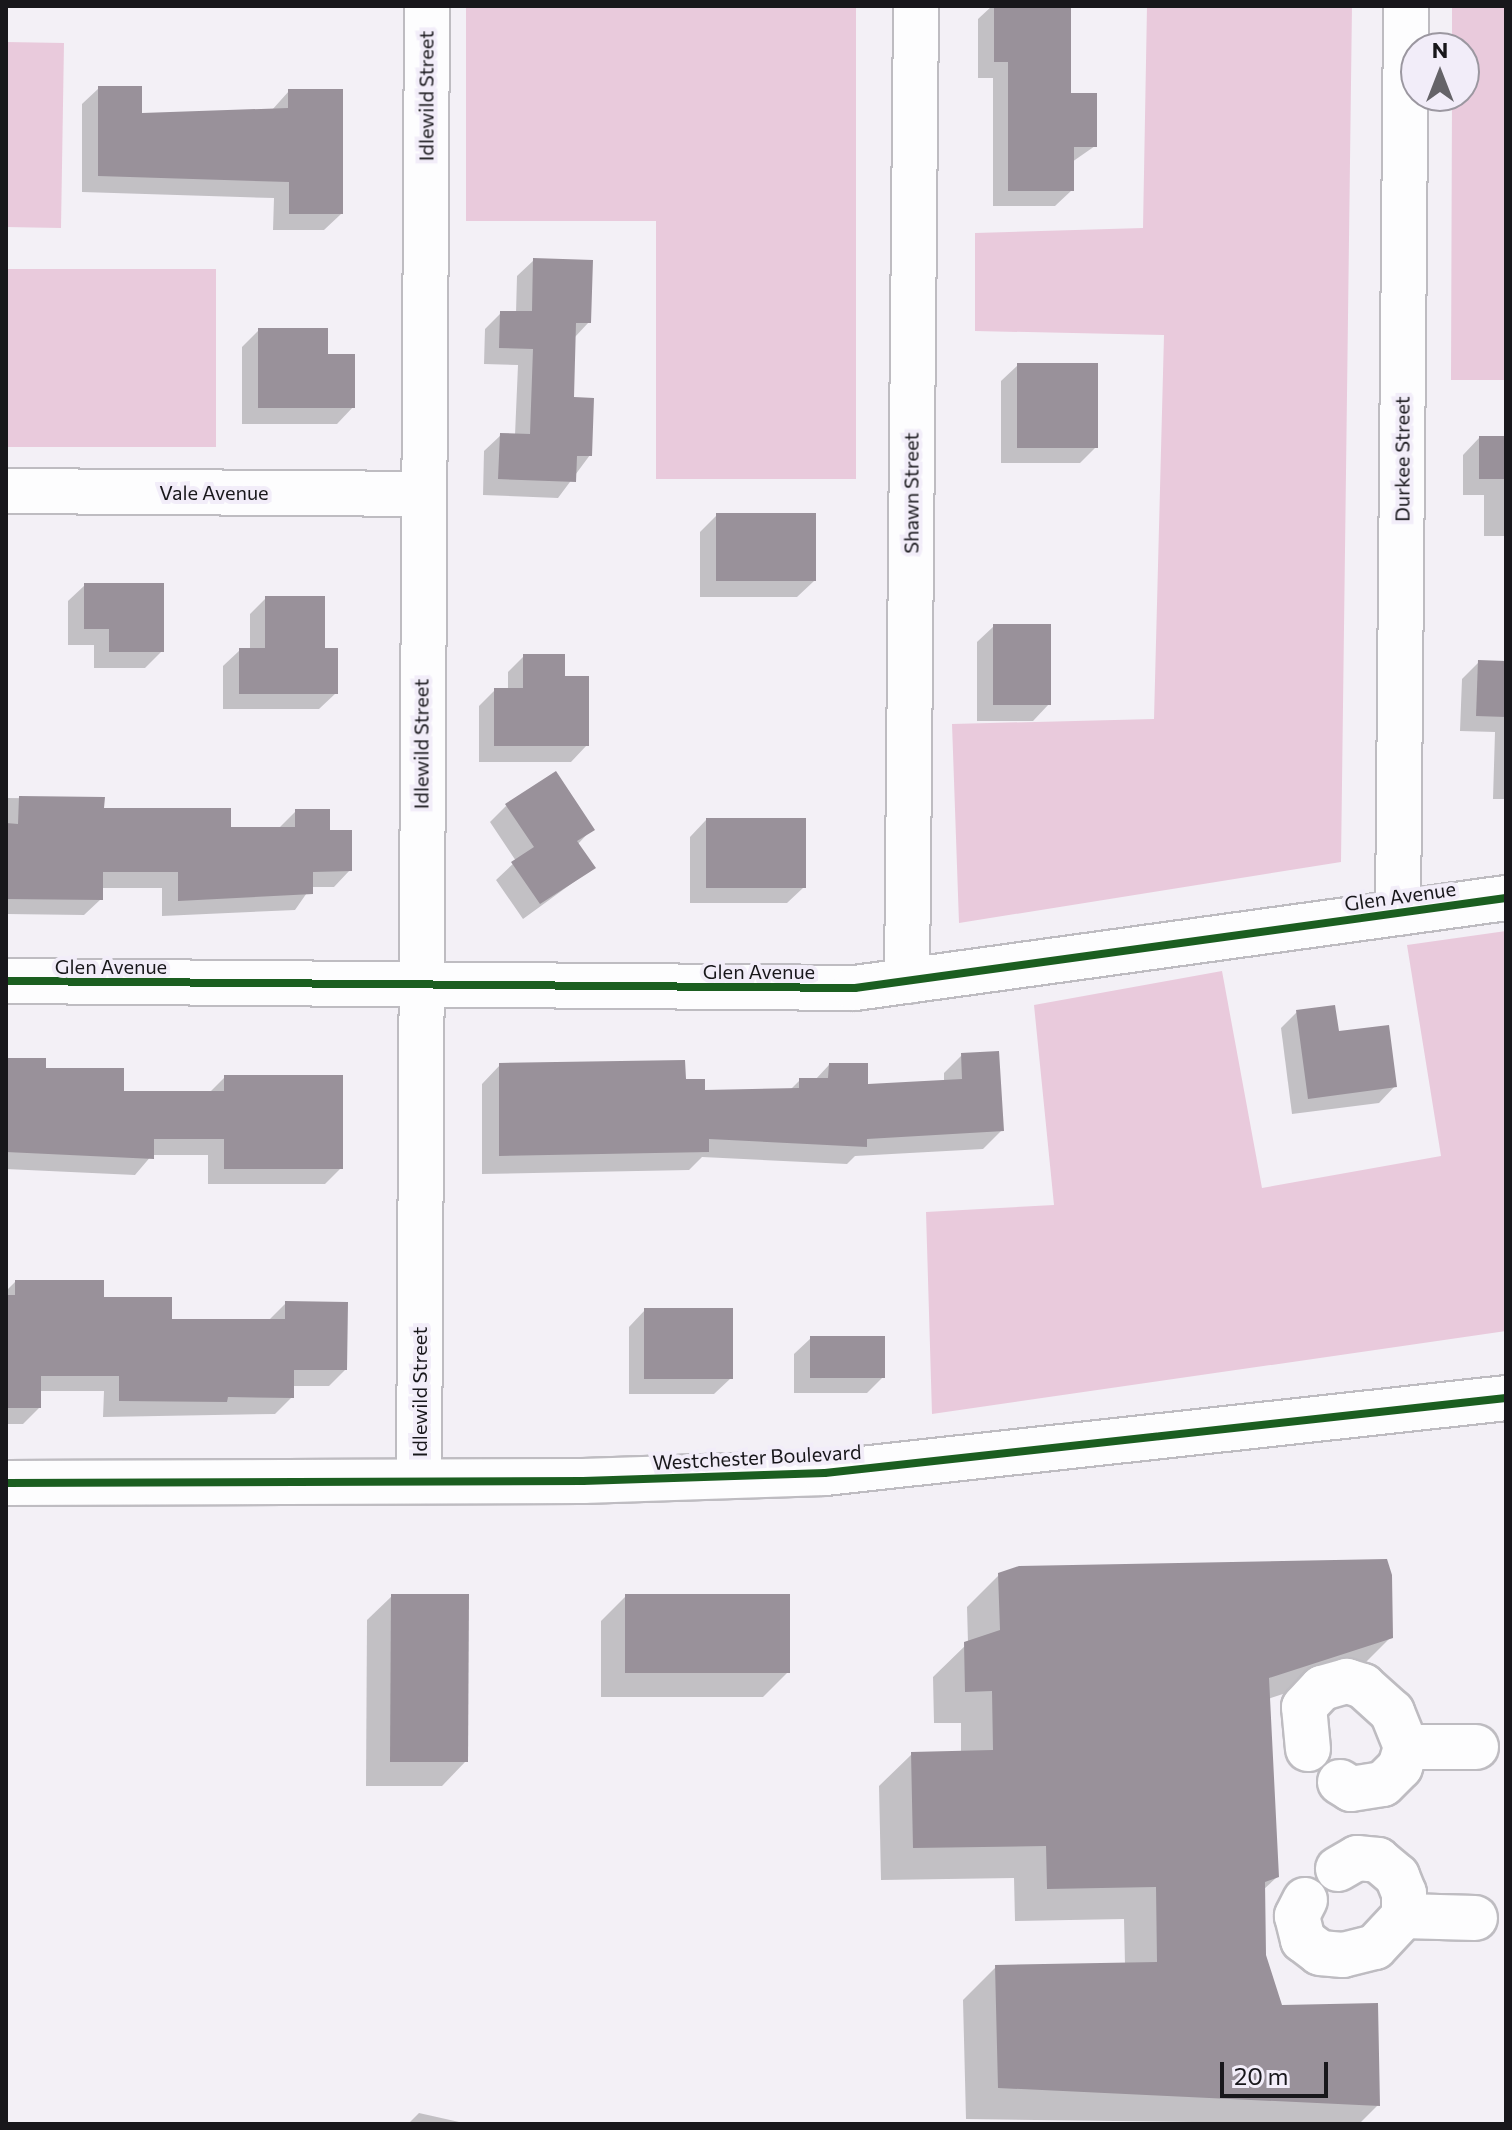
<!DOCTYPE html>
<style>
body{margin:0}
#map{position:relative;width:1512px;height:2130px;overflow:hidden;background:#f3f0f6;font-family:Commissioner,sans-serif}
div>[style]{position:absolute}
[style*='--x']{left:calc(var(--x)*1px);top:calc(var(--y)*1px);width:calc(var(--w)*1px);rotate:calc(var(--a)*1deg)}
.forest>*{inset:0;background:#e9cadc}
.shadow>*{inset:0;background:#0003}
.building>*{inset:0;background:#99919a}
.roads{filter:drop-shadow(2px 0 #bebcc1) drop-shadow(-2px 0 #bebcc1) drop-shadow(0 2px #bebcc1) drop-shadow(0 -2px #bebcc1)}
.minor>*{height:44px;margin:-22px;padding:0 22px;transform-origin:22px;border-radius:22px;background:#fdfdfe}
.cycleway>*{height:8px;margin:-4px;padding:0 4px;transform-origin:4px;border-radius:4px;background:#1b5e20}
span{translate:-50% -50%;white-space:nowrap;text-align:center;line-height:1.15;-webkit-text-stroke:8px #f2edf9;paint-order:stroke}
.street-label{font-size:20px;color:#18171b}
.frame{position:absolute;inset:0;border:8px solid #18171b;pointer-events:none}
.north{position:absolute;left:1400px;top:32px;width:80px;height:80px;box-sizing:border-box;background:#f2edf9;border:2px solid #9b97a0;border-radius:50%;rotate:0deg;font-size:22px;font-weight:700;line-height:32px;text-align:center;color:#18171b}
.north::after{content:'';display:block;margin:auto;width:28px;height:36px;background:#656368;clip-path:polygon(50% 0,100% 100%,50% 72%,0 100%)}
.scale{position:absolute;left:1220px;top:2062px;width:108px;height:36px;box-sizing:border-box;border:4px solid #18171b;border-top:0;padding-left:10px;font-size:24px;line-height:28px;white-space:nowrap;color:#18171b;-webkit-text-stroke:6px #f2edf9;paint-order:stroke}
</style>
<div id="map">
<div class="forest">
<div style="clip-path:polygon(466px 6px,856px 6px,856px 479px,656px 479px,656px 221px,466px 221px)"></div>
<div style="clip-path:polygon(1147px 6px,1352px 6px,1341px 862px,959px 923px,952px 724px,1154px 719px,1164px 335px,975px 331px,975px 233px,1143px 228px)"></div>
<div style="clip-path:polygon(1452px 6px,1506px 6px,1506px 380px,1451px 380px,1452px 96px,1464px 96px,1464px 48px,1452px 48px)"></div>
<div style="clip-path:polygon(6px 42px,64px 43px,61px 228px,6px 227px)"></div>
<div style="clip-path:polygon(7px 269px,216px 269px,216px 447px,7px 447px)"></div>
<div style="clip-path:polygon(1506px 931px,1506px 1331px,932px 1414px,926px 1212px,1054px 1205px,1034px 1005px,1222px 971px,1262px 1188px,1441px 1156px,1407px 945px)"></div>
</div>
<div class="shadow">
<div style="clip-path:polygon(992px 6px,1069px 6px,1069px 95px,1095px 146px,1072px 162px,1072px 190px,1055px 206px,993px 206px,993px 78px,978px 78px,978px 19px)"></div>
<div style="clip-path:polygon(99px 88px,140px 115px,272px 110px,289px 91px,341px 214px,324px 230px,273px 230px,274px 198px,82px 192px,82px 104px)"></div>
<div style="clip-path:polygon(534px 260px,589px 322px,574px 338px,572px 399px,590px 455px,558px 498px,483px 495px,484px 451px,501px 435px,515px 435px,518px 365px,484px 364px,485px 329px,501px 313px,516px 313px,517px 276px)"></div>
<div style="clip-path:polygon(259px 330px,326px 356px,353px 407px,337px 424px,242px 424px,242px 347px)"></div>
<div style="clip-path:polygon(1018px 365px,1096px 447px,1080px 463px,1001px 463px,1001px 381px)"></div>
<div style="clip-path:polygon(1479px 438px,1506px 438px,1506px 536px,1484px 536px,1484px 495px,1463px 495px,1463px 455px)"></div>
<div style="clip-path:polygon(717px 515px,814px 581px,797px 597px,700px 597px,700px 532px)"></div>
<div style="clip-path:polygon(85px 585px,162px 651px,145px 668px,94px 668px,94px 645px,68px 645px,68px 601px)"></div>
<div style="clip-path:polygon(266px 598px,323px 650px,336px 693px,319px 709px,223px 709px,223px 666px,240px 650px,250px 650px,250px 614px)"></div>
<div style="clip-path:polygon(994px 626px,1049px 704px,1033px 721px,977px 721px,977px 642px)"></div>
<div style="clip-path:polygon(524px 656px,563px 678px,587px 745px,571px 762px,479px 762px,479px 706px,495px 690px,508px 690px,508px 672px)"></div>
<div style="clip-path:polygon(1479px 662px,1506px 663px,1506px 799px,1493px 799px,1495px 732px,1460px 731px,1462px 679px)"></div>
<div style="clip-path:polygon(6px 798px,103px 799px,102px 810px,229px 829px,279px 828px,296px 811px,328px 832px,350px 870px,334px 887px,311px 887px,295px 910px,162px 916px,162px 888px,101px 888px,101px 899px,84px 915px,6px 914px)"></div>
<div style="clip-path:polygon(506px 806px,592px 829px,577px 845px,593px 868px,523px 919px,496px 880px,516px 861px,490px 822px)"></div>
<div style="clip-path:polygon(706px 820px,804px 887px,787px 903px,690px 903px,690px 837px)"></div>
<div style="clip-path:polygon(1297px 1012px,1395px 1086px,1379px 1103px,1292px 1114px,1281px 1028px)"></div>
<div style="clip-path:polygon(962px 1055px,1002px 1130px,983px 1149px,855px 1156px,847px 1164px,702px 1157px,689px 1170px,482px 1174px,482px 1084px,500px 1065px,684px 1082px,703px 1092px,789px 1091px,800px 1080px,815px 1080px,829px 1065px,866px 1086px,944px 1082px,944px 1073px)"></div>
<div style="clip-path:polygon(6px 1061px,122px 1093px,209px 1093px,225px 1077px,341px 1168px,325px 1184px,208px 1184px,208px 1155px,152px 1155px,135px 1175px,6px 1169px)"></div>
<div style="clip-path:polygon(15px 1282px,102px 1299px,170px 1321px,270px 1319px,286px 1303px,345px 1370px,329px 1386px,292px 1386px,292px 1397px,275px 1414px,103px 1417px,104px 1391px,39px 1391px,39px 1408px,23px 1424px,6px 1424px,6px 1291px)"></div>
<div style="clip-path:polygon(645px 1310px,731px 1378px,714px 1394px,629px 1394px,629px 1327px)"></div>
<div style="clip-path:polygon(811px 1338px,883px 1377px,867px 1393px,794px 1393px,794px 1354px)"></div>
<div style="clip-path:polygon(999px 1575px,1391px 1637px,1359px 1669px,1268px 1699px,1277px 1877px,1263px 1890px,1264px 1956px,1281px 2007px,1378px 2105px,1359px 2124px,966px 2119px,963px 2000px,996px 1967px,1125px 1965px,1124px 1919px,1015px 1921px,1014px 1878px,881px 1880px,879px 1786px,912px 1754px,961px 1752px,961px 1723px,934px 1723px,933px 1677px,968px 1643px,967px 1607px)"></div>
<div style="clip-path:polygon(392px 1596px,466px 1761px,442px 1786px,366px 1786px,367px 1620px)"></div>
<div style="clip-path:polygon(626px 1596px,788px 1672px,763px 1697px,601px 1697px,601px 1621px)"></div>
<div style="clip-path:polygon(419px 2113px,468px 2124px,408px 2124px)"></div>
</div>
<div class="building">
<div style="clip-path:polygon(994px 6px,1071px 6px,1071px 93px,1097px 93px,1097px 147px,1074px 147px,1074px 191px,1008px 191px,1008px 62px,994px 62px)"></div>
<div style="clip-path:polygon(98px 86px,142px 86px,142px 113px,288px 108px,288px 89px,343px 89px,343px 214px,289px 214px,289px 182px,98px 176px)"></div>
<div style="clip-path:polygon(533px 258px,593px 260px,591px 323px,576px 323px,574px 397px,594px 398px,592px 456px,577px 456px,576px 482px,498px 479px,500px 433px,530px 434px,533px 349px,499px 348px,500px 311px,532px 311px)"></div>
<div style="clip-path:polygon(258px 328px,328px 328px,328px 354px,355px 354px,355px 408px,258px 408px)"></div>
<div style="clip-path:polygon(1017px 363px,1098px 363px,1098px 448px,1017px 448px)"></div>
<div style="clip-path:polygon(1479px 436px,1506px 436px,1506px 479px,1479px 479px)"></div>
<div style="clip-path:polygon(716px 513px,816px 513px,816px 581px,716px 581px)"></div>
<div style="clip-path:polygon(84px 583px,164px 583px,164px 652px,109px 652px,109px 629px,84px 629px)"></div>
<div style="clip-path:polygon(265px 596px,325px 596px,325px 648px,338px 648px,338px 694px,239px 694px,239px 648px,265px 648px)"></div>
<div style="clip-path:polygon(993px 624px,1051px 624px,1051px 705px,993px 705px)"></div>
<div style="clip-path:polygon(523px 654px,565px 654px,565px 676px,589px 676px,589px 746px,494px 746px,494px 688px,523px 688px)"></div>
<div style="clip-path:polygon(1478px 660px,1506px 661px,1506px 717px,1476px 716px)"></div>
<div style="clip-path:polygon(556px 771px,595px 830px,577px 841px,596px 868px,540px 904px,511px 862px,534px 847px,505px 804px)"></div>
<div style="clip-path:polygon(19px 796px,105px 797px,104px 808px,231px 808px,231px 827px,295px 827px,295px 809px,330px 809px,330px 830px,352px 830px,352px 871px,313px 872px,313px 894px,178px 901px,178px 872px,103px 872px,103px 900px,6px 899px,6px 823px,18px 824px)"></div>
<div style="clip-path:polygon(706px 818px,806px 818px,806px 888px,706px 888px)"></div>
<div style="clip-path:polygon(1335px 1005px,1339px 1031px,1389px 1025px,1397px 1087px,1308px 1099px,1296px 1010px)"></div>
<div style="clip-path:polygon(999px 1051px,1004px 1131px,867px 1139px,867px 1147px,709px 1139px,709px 1152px,499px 1156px,499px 1063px,685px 1060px,686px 1079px,705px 1079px,705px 1090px,799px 1088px,799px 1078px,828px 1078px,829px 1063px,868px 1063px,868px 1084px,962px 1079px,961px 1053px)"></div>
<div style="clip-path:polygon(6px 1058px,46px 1058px,46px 1068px,124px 1068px,124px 1091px,224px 1091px,224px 1075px,343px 1075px,343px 1169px,224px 1169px,224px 1139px,154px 1139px,154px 1159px,6px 1152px)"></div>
<div style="clip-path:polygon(15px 1280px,104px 1280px,104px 1297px,172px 1297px,172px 1319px,285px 1319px,285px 1301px,348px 1302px,347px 1370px,294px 1370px,294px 1398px,228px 1397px,227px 1402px,119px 1401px,119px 1376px,41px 1376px,41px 1408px,6px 1408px,6px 1295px,15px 1295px)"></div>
<div style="clip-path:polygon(644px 1308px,733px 1308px,733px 1379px,644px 1379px)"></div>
<div style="clip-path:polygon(810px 1336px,885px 1336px,885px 1378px,810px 1378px)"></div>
<div style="clip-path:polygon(1387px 1559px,1392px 1575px,1393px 1638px,1269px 1678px,1279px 1877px,1265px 1882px,1266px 1955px,1282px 2005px,1378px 2003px,1380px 2106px,998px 2088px,995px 1965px,1157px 1962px,1156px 1887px,1047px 1889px,1046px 1846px,913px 1848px,911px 1752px,993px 1750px,992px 1691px,965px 1692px,964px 1642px,1000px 1630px,998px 1573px,1019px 1566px)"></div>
<div style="clip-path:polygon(391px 1594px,469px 1594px,468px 1762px,390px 1762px)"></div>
<div style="clip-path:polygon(625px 1594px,790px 1594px,790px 1673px,625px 1673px)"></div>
</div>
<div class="roads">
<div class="minor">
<div style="--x:6;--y:491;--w:417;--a:0.4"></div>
<div style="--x:1398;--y:913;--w:907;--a:-89.49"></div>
<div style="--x:6;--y:981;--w:849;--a:0.47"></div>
<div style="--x:855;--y:988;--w:657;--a:-7.87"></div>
<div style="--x:907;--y:981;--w:975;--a:-89.47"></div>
<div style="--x:419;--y:1481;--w:1475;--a:-89.69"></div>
<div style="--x:6;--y:1483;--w:577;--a:-0.2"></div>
<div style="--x:583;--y:1481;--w:242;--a:-1.9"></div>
<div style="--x:825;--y:1473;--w:685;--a:-6.28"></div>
<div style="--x:1308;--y:1749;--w:42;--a:-95.4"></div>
<div style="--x:1304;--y:1707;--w:26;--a:-47"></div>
<div style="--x:1322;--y:1688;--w:26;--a:-16"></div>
<div style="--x:1347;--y:1681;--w:17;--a:17"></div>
<div style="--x:1363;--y:1686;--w:39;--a:42"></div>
<div style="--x:1392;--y:1712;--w:38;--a:68"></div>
<div style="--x:1406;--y:1747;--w:70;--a:0"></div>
<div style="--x:1340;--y:1782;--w:13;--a:32"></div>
<div style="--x:1351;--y:1789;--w:32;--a:-9"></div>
<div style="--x:1383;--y:1784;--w:24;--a:-45"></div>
<div style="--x:1400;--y:1767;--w:21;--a:-73"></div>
<div style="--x:1338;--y:1869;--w:22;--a:-30"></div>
<div style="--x:1357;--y:1858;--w:21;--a:5"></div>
<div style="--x:1378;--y:1860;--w:25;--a:40"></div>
<div style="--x:1397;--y:1876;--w:18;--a:68"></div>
<div style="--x:1404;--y:1893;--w:23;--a:90"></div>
<div style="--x:1404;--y:1916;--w:71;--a:1.6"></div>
<div style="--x:1305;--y:1900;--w:18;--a:117"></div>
<div style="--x:1297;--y:1916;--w:25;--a:76"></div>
<div style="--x:1303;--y:1940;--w:21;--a:37"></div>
<div style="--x:1320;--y:1953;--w:23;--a:5"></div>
<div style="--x:1343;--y:1955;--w:33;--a:-14"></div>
<div style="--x:1375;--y:1947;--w:42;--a:-46.9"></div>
</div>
</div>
<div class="cycleway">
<div style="--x:6;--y:981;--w:849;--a:0.47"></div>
<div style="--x:855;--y:988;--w:657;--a:-7.87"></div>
<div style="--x:6;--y:1483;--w:577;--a:-0.2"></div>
<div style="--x:583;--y:1481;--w:242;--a:-1.9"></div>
<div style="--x:825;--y:1473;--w:685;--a:-6.28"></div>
</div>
<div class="street-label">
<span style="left:426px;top:96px;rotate:-90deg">Idlewild Street</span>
<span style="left:1402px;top:459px;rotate:-90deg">Durkee Street</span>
<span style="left:214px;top:492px">Vale Avenue</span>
<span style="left:911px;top:493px;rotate:-90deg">Shawn Street</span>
<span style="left:421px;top:744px;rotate:-90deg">Idlewild Street</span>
<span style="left:1400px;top:896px;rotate:-8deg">Glen Avenue</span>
<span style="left:111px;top:966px">Glen Avenue</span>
<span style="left:759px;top:971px">Glen Avenue</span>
<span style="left:419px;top:1392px;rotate:-90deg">Idlewild Street</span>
<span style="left:757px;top:1457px;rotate:-3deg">Westchester Boulevard</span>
</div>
<div class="frame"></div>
<div class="north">N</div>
<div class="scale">20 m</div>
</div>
